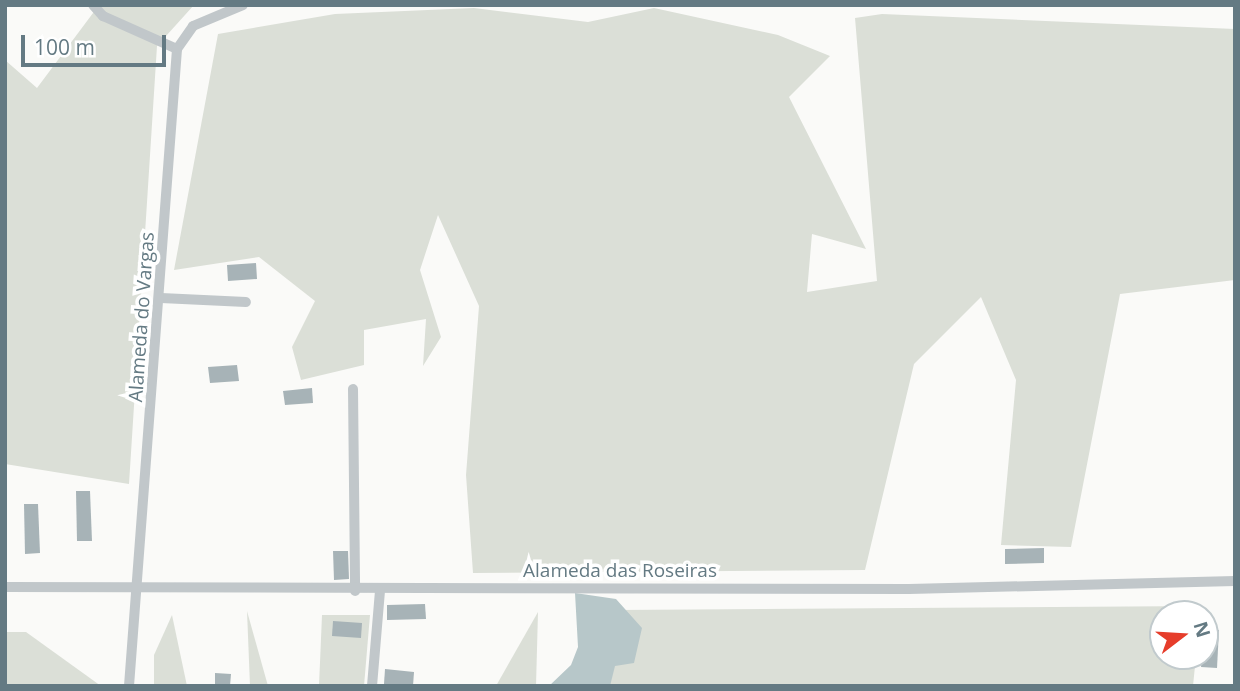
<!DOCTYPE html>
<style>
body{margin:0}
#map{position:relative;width:1240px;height:691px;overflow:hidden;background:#fafaf8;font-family:"Open Sans",sans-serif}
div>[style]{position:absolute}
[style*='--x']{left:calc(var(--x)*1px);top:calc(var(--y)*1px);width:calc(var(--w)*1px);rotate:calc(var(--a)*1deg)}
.green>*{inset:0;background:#dbdfd7}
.water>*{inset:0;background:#b7c7c9}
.building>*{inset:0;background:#a7b3b7}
.minor>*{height:10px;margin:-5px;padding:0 5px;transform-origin:5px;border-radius:5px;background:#c1c7ca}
span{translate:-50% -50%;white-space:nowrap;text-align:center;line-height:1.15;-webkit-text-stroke:7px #fff;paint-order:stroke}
.street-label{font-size:19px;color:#647a83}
.frame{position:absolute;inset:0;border:7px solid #647a83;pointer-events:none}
.north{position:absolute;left:1149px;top:600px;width:70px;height:70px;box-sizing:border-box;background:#fff;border:2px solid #c1cacd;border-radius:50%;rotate:73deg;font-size:19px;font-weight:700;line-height:28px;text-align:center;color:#647a83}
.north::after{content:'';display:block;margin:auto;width:24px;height:32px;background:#e63d2b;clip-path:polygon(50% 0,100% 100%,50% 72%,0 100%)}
.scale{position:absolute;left:21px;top:35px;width:145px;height:32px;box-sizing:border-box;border:4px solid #647a83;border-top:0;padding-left:9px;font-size:21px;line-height:24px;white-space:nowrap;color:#647a83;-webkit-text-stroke:5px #fff;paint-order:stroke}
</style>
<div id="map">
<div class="green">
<div style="clip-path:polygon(99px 5px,194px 5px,157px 46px,129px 484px,5px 464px,5px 60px,37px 88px)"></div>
<div style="clip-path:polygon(474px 8px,588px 22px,654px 8px,778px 35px,830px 56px,789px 97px,866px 249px,812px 234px,807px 292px,877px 281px,855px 18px,882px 14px,1235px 29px,1235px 280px,1120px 294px,1071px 547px,1001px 545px,1016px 380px,981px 297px,914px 364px,865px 570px,473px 573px,466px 475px,479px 306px,438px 215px,420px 270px,441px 337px,423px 366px,426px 319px,364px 330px,364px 365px,301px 380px,292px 347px,315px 301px,259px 257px,174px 270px,218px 34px,335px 14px)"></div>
<div style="clip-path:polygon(1202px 606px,1201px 614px,1163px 614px,1163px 656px,1196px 656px,1193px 686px,596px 686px,617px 610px)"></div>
<div style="clip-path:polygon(247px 611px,268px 686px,250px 686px)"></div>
<div style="clip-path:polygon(538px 612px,536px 686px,496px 686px)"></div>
<div style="clip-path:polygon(172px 615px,187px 686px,154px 686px,154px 655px)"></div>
<div style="clip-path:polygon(322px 615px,370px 615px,364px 686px,319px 686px)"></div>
<div style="clip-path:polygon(5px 632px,26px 632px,101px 686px,5px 686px)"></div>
</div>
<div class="water">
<div style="clip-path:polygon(575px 593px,616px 599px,642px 628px,634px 663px,615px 666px,610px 686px,549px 686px,571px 665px,578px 647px)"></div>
</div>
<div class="building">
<div style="clip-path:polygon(256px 263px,257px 279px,228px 281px,227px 265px)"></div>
<div style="clip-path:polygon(237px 365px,239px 381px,210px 383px,208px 367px)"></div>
<div style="clip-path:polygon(312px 388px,313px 403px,285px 405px,283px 391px)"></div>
<div style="clip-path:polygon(76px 491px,90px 491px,92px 541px,77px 541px)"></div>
<div style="clip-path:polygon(24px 504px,38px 504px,40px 553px,25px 554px)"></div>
<div style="clip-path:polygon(1044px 548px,1044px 563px,1005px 564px,1005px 549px)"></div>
<div style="clip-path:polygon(333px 551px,348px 551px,349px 579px,334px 580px)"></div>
<div style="clip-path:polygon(425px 604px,426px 619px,387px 620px,387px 605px)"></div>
<div style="clip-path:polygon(333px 621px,362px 623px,361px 638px,332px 636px)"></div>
<div style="clip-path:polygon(1205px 629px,1219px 630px,1217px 668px,1201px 667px)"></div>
<div style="clip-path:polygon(385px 669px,414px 672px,413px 686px,384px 684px)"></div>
<div style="clip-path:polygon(215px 673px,231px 674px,230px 686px,215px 686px)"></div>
</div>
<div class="minor">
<div style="--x:93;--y:5;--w:15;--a:48"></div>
<div style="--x:103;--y:16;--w:81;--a:24"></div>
<div style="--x:177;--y:49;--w:28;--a:-55"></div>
<div style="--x:193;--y:26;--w:54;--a:-22.8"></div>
<div style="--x:161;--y:298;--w:85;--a:2.7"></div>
<div style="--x:353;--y:389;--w:202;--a:89.4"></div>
<div style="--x:5;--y:587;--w:904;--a:0.13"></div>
<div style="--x:909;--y:589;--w:326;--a:-1.4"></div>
<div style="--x:129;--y:686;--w:639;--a:-85.69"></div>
<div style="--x:372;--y:686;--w:95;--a:-85.2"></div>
</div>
<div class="street-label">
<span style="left:142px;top:317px;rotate:-86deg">Alameda do Vargas</span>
<span style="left:620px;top:571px">Alameda das Roseiras</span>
</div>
<div class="frame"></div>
<div class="north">N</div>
<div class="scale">100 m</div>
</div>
